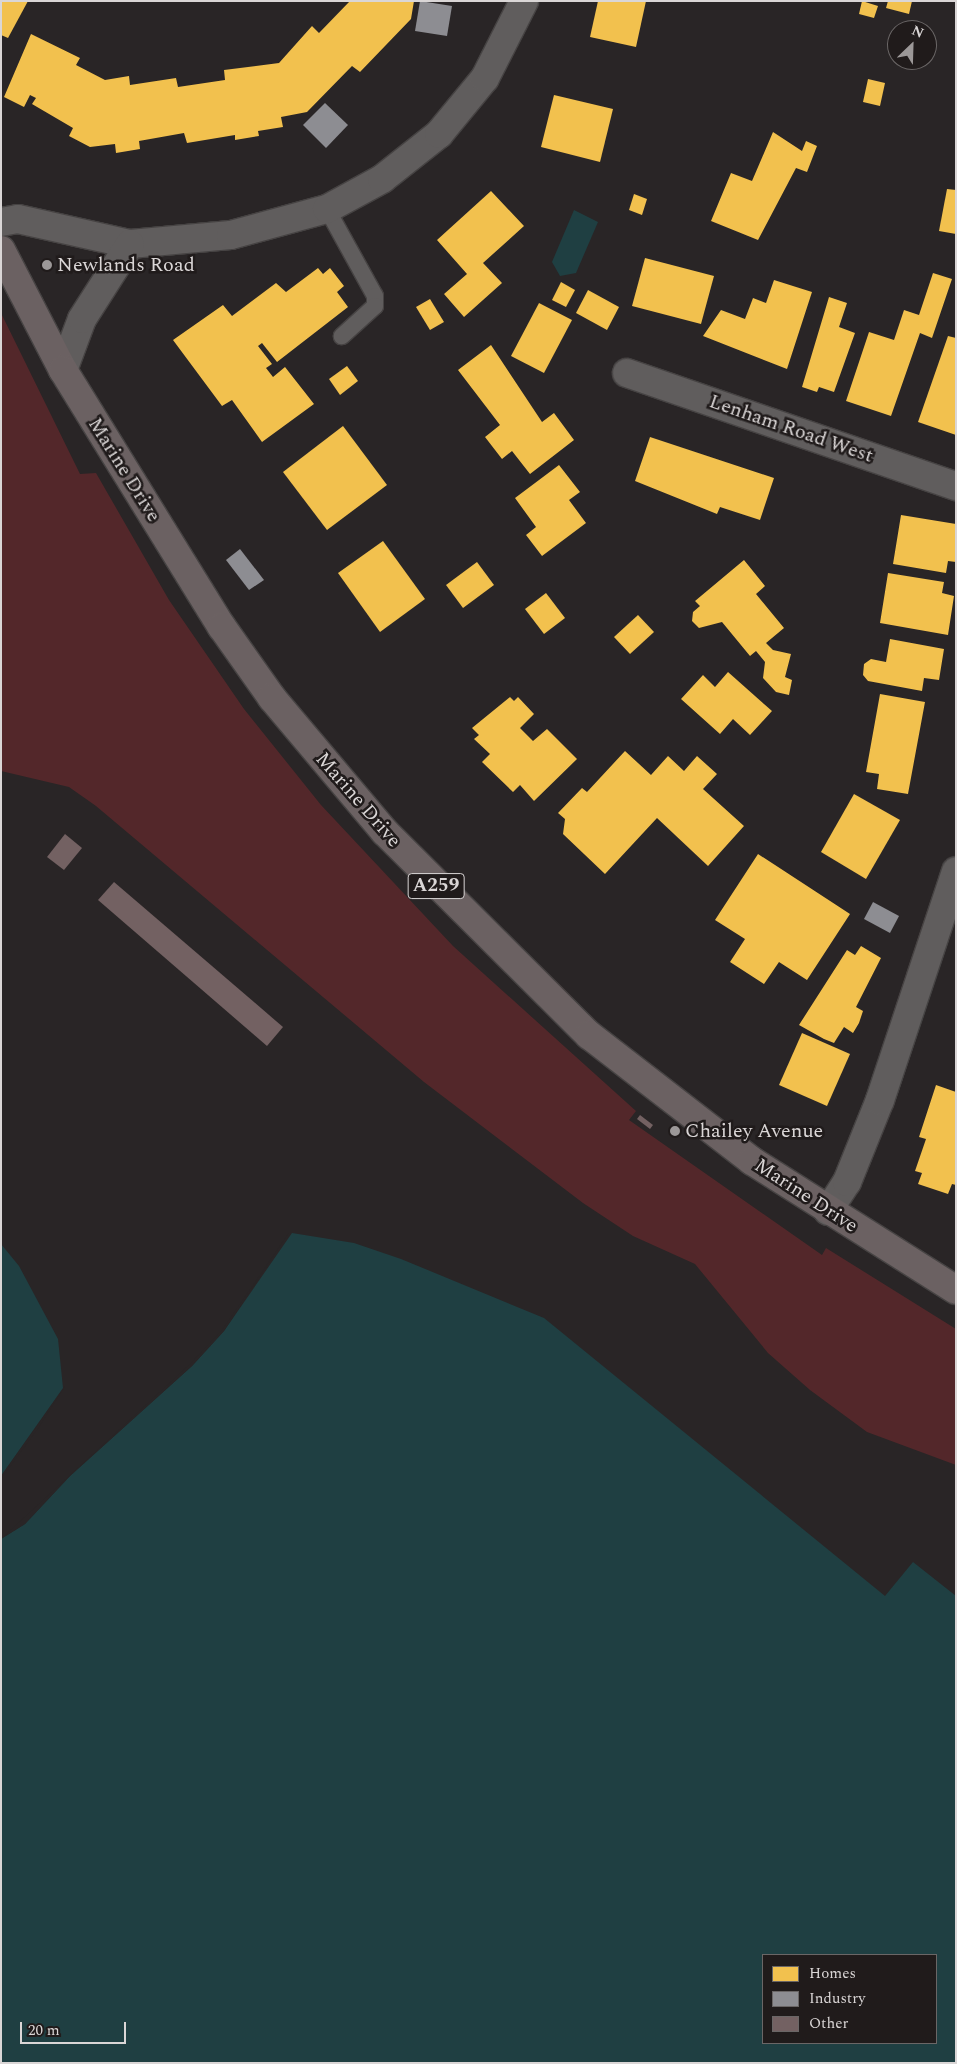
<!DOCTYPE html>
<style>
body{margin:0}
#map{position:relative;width:957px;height:2064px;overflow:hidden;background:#292526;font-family:Spectral,serif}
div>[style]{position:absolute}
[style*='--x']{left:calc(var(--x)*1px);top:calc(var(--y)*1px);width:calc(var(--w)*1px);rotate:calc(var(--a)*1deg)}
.green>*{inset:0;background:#53272a}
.water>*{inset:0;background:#1f3f42}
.pier>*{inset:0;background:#292526}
.homes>*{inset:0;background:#f2c14e}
.industry>*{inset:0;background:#8d8d92}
.building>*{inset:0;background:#736162}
.roads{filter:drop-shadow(1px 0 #464343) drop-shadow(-1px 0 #464343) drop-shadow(0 1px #464343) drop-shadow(0 -1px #464343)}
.service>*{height:16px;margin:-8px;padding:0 8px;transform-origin:8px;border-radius:8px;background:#605d5d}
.minor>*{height:28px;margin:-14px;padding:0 14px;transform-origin:14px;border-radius:14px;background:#605d5d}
.primary>*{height:28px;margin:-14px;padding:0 14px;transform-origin:14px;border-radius:14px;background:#6b6162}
.dots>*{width:14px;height:14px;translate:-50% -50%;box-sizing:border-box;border:2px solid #201b1b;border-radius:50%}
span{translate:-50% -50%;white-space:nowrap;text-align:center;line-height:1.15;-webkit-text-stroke:5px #201b1b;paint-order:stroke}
.shield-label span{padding:1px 4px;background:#201b1b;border:1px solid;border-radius:4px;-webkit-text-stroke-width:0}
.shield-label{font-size:19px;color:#dad6d6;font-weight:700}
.poi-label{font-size:20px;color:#dad6d6}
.left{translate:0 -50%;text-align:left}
.street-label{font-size:20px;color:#dad6d6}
.frame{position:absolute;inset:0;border:2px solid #dad6d6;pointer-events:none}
.legend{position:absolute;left:762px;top:1954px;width:175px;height:90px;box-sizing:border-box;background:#201b1b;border:1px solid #6a6666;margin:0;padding:6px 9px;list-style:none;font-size:15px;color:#dad6d6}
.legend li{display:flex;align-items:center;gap:10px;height:25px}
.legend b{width:25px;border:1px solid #6a6666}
.north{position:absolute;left:887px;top:20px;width:50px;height:50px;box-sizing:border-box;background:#201b1b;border:1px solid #6a6666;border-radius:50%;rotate:24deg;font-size:14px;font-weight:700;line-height:20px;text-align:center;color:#dad6d6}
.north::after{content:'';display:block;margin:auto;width:18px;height:22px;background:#9c9898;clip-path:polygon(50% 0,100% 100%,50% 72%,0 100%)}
.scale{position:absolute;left:20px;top:2022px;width:106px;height:22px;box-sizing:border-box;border:2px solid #dad6d6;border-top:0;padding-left:6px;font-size:15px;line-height:18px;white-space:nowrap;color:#dad6d6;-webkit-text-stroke:4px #201b1b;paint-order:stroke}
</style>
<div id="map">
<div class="green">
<div style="clip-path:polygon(1px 313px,80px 474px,96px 473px,169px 600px,244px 709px,321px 805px,453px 946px,636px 1111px,629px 1120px,822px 1255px,826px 1248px,956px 1329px,956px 1465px,867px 1432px,810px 1390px,768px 1353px,695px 1264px,633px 1236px,583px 1203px,424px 1082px,96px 806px,69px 787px,1px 771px)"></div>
</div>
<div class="water">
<div style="clip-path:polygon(574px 210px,598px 222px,576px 273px,560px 276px,552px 262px)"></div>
<div style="clip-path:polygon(evenodd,292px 1233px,354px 1243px,401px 1259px,544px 1318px,885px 1596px,913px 1562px,956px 1596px,956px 2063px,1px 2063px,1px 1539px,25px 1524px,70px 1476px,192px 1366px,224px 1331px,292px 1233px,763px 1955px,936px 1955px,936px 2043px,763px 2043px,763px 1955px)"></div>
<div style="clip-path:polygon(1px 1244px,19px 1266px,58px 1339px,63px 1388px,1px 1476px)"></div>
</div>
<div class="pier">
<div style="clip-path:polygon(290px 1231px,224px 1331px,192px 1366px,70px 1476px,25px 1524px,1px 1539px,190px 1364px,222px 1330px)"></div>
<div style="clip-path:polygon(65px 1386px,39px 1427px,1px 1479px,1px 1476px)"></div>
</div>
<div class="homes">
<div style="clip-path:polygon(1px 1px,28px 1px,8px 38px,1px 35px)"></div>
<div style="clip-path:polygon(350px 1px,414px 1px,411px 19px,360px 72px,352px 66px,307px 112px,281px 117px,283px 127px,258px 131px,259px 136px,235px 140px,235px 135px,187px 143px,184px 133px,139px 141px,140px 149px,116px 153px,115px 144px,90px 147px,69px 136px,73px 128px,32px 104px,36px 98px,30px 95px,24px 107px,4px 97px,31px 34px,80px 58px,76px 65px,105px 80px,129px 76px,130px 85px,176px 78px,178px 87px,225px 80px,224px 70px,279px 63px,312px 26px,319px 33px)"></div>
<div style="clip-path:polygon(598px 1px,646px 1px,636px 47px,590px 37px)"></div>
<div style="clip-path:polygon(862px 1px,878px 6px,874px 18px,859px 14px)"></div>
<div style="clip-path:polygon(888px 1px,912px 1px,909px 14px,886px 8px)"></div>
<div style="clip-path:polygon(868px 79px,885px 83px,880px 106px,863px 102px)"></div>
<div style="clip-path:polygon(554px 95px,613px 109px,600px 162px,541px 147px)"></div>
<div style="clip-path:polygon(773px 132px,802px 151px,806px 141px,817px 146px,807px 172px,796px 168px,758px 240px,711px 221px,731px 173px,752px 181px)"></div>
<div style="clip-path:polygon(947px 189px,956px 190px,956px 234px,939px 231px)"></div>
<div style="clip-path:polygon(491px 191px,524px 226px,483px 263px,502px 283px,464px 317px,444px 294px,467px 274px,437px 240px)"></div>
<div style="clip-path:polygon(634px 194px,647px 199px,642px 215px,629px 210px)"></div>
<div style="clip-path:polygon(645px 258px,714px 276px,701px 324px,632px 306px)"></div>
<div style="clip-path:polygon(318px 268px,323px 274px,330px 268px,344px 286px,337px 292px,348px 307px,277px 362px,262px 343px,258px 346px,272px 364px,266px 368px,273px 377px,285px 367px,314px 404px,262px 442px,232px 400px,222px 406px,173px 340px,223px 305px,232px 316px,276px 283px,286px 292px)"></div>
<div style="clip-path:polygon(933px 273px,952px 279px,932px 338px,920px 333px,891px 416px,846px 401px,869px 332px,894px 340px,904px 310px,919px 315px)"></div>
<div style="clip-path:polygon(774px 280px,812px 292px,787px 369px,703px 336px,721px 310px,745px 319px,753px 298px,766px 303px)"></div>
<div style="clip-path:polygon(561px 282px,575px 290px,566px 307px,552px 300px)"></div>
<div style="clip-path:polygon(588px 290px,619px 307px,607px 330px,576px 313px)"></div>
<div style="clip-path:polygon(829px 297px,847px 303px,839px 327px,855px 333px,834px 392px,819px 387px,817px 392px,802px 387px)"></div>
<div style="clip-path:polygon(430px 299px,444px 322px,430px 330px,416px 307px)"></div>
<div style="clip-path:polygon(539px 303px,572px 320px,544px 373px,511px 356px)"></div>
<div style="clip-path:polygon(948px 336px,956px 338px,956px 435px,918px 422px)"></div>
<div style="clip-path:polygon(491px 345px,542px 422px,554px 413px,574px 440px,530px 474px,512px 451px,502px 459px,485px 437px,500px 425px,458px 370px)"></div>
<div style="clip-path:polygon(347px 366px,358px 381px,340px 395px,329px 379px)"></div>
<div style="clip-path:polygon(343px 426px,387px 485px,327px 530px,283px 472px)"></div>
<div style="clip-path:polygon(650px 437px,774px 478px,760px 520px,720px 507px,717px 514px,635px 481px)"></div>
<div style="clip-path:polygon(559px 465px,580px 492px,569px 500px,586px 523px,542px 556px,526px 535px,536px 527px,515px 498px)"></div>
<div style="clip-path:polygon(901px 515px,956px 524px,956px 562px,948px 561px,946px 573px,893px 564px)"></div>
<div style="clip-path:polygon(383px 541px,425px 599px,380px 632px,338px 573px)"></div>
<div style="clip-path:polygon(744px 560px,765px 586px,756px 594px,784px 628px,766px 643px,773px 650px,791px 654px,785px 677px,792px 680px,789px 695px,776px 692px,763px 678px,765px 662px,756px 651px,750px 656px,722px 622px,699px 628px,692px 621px,693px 612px,700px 606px,695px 601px)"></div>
<div style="clip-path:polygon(477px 562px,494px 585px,463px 608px,446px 585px)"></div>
<div style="clip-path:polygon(888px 573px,944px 582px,942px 593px,954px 596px,948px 635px,880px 623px)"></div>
<div style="clip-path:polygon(546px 593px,565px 618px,544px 634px,525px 609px)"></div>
<div style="clip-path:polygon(638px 615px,654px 632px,630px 654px,614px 637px)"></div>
<div style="clip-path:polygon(890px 639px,944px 649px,939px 680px,924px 678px,922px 691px,868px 681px,863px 675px,864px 664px,871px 659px,886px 662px)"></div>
<div style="clip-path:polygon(728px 672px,772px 711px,750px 735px,733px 719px,720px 734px,681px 699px,703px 675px,715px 687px)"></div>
<div style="clip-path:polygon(880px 694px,925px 702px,908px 794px,877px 789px,879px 774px,866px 772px)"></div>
<div style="clip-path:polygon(510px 697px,514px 701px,518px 697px,534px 714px,520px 728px,533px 741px,547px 729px,577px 759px,534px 801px,520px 785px,513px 792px,482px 762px,490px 754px,474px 739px,479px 735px,472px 728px)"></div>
<div style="clip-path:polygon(625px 751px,651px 775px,668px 756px,684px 771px,697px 756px,717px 774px,703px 789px,744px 826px,708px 866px,657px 818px,605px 874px,563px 834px,565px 819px,558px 813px,582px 788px,587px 792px)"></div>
<div style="clip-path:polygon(854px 794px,900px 820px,866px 879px,821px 852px)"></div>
<div style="clip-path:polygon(758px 854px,850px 914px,807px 980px,779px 962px,764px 984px,730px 962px,745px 939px,715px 920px)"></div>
<div style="clip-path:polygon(861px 946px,881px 958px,856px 1007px,863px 1011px,859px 1023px,853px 1033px,844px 1027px,834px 1043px,824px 1039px,799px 1025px,847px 950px,855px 955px)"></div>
<div style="clip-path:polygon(802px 1033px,850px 1054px,827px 1106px,779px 1085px)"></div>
<div style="clip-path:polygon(936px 1085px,956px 1092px,956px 1185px,952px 1184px,948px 1194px,918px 1184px,922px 1173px,915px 1171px,926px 1139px,919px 1137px)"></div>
</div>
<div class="industry">
<div style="clip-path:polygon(420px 1px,452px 6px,447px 36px,415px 31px)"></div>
<div style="clip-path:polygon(325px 103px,348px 125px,326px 148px,303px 125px)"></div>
<div style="clip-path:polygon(240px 549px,264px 580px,249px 590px,226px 560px)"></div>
<div style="clip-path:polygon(873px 902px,899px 916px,890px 933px,864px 919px)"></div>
</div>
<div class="building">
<div style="clip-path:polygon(65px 834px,82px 848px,64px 870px,47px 857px)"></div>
<div style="clip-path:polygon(114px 882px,283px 1027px,267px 1046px,98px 900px)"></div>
<div style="clip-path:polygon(640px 1115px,653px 1125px,650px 1129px,637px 1119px)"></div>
</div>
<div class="roads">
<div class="service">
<div style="--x:327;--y:209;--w:99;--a:61.1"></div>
<div style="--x:375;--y:296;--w:10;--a:90"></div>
<div style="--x:375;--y:306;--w:45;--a:137.7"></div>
</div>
<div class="minor">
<div style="--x:1;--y:222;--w:17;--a:-10"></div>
<div style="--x:18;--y:219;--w:115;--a:12.6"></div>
<div style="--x:130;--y:244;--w:101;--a:-5.1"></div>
<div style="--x:231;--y:235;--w:99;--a:-15.2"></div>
<div style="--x:327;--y:209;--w:63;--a:-28.6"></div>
<div style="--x:382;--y:179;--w:73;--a:-38.3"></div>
<div style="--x:439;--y:134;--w:72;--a:-50.6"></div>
<div style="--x:485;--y:78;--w:86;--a:-63.1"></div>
<div style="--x:63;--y:370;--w:54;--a:-69.6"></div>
<div style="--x:82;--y:319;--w:89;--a:-57.4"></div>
<div style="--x:627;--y:373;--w:348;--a:19"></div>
<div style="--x:828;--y:1211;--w:35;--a:-57"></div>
<div style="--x:847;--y:1182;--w:88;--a:-68.1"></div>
<div style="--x:880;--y:1100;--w:241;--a:-71.6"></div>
</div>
<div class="primary">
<div style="--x:1;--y:250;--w:135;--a:62.7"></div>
<div style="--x:63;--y:370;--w:302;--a:58.3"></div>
<div style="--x:222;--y:627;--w:87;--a:54.8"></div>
<div style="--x:272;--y:698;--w:175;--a:49.9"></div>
<div style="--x:385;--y:832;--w:288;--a:44.9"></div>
<div style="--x:589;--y:1035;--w:206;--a:37.7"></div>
<div style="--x:752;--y:1161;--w:241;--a:32.3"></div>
</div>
</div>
<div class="dots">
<div style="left:47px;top:265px;background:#9c9898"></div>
<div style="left:675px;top:1131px;background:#9c9898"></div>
</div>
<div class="shield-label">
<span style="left:436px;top:886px">A259</span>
</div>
<div class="poi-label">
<span class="left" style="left:57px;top:265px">Newlands Road</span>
<span class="left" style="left:685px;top:1131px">Chailey Avenue</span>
</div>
<div class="street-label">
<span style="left:791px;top:429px;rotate:19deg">Lenham Road West</span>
<span style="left:124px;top:470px;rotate:58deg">Marine Drive</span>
<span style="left:358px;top:800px;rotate:49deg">Marine Drive</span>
<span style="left:806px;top:1196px;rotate:33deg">Marine Drive</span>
</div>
<div class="frame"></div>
<ul class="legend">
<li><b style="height:14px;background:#f2c14e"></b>Homes</li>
<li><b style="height:14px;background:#8d8d92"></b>Industry</li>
<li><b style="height:14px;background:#736162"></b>Other</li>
</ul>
<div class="north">N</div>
<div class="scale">20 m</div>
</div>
